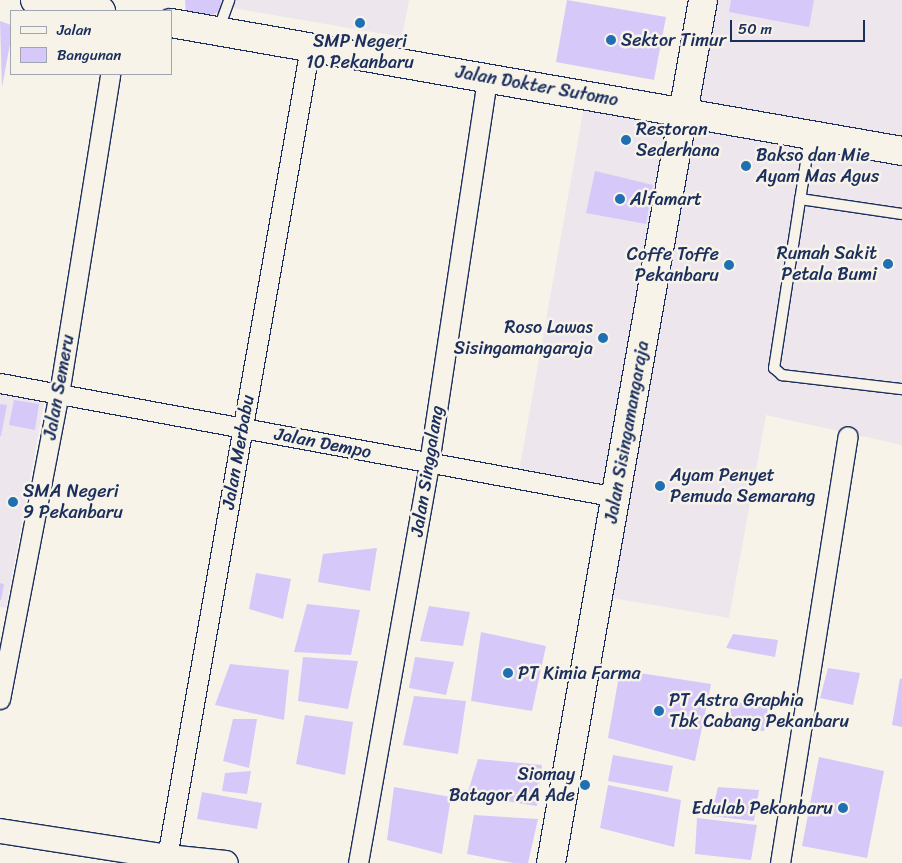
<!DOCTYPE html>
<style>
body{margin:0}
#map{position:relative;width:902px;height:863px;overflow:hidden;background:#f7f3e8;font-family:Sriracha,sans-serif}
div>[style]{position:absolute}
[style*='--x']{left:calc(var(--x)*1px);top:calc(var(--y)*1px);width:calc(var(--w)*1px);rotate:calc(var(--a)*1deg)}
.built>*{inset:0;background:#ede6ed}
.building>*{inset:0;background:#d7c8fa}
.roads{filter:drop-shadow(1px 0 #1b2f5e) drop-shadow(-1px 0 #1b2f5e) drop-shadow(0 1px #1b2f5e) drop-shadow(0 -1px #1b2f5e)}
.service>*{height:10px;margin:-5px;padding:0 5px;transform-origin:5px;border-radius:5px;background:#f7f3e8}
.minor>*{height:19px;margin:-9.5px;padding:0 9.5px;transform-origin:9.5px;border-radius:9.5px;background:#f7f3e8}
.tertiary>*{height:24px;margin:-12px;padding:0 12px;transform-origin:12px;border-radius:12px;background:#f7f3e8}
.secondary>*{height:28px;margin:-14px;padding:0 14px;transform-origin:14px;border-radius:14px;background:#f7f3e8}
.dots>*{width:14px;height:14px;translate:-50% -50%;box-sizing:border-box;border:2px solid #f7f3e8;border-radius:50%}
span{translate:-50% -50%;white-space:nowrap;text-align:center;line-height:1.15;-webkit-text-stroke:5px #f7f3e8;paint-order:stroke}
.poi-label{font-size:18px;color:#1b2f5e}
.left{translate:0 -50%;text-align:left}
.right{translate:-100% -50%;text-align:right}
.street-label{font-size:18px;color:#1b2f5e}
.legend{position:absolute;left:10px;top:10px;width:162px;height:65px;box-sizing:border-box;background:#f7f3e8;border:1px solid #9fa5b1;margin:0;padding:6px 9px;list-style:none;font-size:15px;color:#1b2f5e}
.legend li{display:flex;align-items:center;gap:10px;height:25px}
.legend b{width:25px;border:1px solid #9fa5b1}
.scale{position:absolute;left:730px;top:20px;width:135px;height:22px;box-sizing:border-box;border:2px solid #1b2f5e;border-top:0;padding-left:6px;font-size:15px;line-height:18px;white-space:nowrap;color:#1b2f5e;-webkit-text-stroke:4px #f7f3e8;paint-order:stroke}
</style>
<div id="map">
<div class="built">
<div style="clip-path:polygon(186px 0,409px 0,402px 37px)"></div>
<div style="clip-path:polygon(713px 0,902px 0,902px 445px,766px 415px,729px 618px,583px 593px,598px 503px,516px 488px,584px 107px,689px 125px)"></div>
<div style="clip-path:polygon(0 390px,45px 398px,6px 608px,0 607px)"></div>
</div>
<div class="building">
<div style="clip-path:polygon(185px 0,221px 0,220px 12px,206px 17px,186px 16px)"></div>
<div style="clip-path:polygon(567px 0,666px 17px,654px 80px,556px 62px)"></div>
<div style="clip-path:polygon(731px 0,814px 0,809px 27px,729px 12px)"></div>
<div style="clip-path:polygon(0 21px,11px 25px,11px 39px,2px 87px)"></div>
<div style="clip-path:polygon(595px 171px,653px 185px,646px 224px,586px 213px)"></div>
<div style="clip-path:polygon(14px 400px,39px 404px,35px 430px,9px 425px)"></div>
<div style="clip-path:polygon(0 404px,7px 405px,1px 436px,0 436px)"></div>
<div style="clip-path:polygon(377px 548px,370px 591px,318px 582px,323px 554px)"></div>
<div style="clip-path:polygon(256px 573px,291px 579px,283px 619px,249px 609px)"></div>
<div style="clip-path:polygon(0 583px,4px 584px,1px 600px,0 600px)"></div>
<div style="clip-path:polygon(307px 604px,360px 610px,351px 655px,294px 652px)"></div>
<div style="clip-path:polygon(429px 606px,470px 612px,463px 646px,420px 641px)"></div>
<div style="clip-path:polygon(481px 632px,546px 646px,532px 711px,471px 701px)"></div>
<div style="clip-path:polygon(733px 634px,778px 640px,775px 657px,726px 648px)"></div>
<div style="clip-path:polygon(303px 657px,358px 661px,348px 709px,298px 701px)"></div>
<div style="clip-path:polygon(415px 657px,454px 662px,446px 695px,409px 688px)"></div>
<div style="clip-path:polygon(230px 664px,289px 670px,284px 720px,215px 705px)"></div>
<div style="clip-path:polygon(828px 668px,860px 673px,853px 705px,820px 698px)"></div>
<div style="clip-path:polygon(620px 670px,711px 684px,695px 761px,608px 738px)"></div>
<div style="clip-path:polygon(900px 678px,902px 679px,902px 727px,892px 725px)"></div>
<div style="clip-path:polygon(414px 696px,466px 701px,458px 754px,403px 745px)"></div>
<div style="clip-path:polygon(732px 701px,768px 708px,764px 731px,728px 728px)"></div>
<div style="clip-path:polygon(305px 715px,353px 722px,345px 775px,296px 764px)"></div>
<div style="clip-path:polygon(233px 719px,257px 719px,249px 768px,223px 761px)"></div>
<div style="clip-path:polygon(613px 755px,673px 766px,668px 792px,608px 781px)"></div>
<div style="clip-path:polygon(819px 757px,884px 771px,867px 858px,802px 846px)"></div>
<div style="clip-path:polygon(478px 759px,542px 765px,537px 806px,467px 795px)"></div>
<div style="clip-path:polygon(251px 771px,247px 794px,222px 791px,225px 773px)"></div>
<div style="clip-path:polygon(608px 785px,681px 800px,674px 847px,600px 828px)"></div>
<div style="clip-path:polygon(394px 787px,451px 797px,442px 854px,387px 840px)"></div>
<div style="clip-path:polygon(718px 787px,759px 790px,754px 821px,711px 816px)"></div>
<div style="clip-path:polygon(202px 792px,262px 803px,257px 829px,197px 819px)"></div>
<div style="clip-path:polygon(474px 815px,538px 819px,528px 863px,514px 863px,467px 854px)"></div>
<div style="clip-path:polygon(697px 818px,757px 825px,751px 860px,695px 854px)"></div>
</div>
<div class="roads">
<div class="service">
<div style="--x:218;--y:31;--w:33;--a:-70"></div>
<div style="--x:810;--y:136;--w:235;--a:98.8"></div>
<div style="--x:774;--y:368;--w:11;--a:41"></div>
<div style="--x:782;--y:375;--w:121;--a:6.7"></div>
<div style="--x:800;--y:199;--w:103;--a:8.4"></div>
</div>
<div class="minor">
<div style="--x:0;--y:383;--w:626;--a:10.48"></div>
<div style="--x:0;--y:699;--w:311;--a:-79.1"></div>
<div style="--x:59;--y:394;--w:324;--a:-80.9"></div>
<div style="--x:167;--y:857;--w:823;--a:-79.99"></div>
<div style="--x:358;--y:863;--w:406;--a:-79.9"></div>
<div style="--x:429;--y:463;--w:389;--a:-81.4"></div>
<div style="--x:780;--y:863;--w:432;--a:-81"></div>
</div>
<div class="tertiary">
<div style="--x:0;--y:831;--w:169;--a:8.8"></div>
<div style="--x:167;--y:857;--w:59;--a:5.8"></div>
</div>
<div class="secondary">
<div style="--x:35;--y:0;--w:67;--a:9.5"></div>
<div style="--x:171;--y:23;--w:742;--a:9.93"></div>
<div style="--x:551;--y:863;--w:876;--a:-80.01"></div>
</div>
</div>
<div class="dots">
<div style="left:360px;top:23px;background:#1f6fb2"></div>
<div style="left:611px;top:40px;background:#1f6fb2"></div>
<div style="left:626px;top:140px;background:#1f6fb2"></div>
<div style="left:746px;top:166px;background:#1f6fb2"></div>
<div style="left:620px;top:199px;background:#1f6fb2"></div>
<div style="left:888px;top:264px;background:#1f6fb2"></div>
<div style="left:729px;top:265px;background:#1f6fb2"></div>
<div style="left:603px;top:338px;background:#1f6fb2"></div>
<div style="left:660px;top:486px;background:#1f6fb2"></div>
<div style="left:13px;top:502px;background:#1f6fb2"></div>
<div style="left:508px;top:673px;background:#1f6fb2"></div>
<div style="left:659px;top:711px;background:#1f6fb2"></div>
<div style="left:585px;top:785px;background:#1f6fb2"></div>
<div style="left:843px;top:808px;background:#1f6fb2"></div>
</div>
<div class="poi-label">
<span class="left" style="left:621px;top:40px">Sektor Timur</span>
<span style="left:360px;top:52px">SMP Negeri<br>10 Pekanbaru</span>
<span class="left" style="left:636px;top:140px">Restoran<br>Sederhana</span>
<span class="left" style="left:756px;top:166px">Bakso dan Mie<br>Ayam Mas Agus</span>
<span class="left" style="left:630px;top:199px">Alfamart</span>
<span class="right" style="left:877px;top:264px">Rumah Sakit<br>Petala Bumi</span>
<span class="right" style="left:719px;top:265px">Coffe Toffe<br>Pekanbaru</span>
<span class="right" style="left:593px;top:338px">Roso Lawas<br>Sisingamangaraja</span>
<span class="left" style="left:670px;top:486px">Ayam Penyet<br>Pemuda Semarang</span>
<span class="left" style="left:23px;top:502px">SMA Negeri<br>9 Pekanbaru</span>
<span class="left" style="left:518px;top:673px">PT Kimia Farma</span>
<span class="left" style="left:669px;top:711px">PT Astra Graphia<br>Tbk Cabang Pekanbaru</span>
<span class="right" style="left:575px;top:785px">Siomay<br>Batagor AA Ade</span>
<span class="right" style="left:833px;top:808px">Edulab Pekanbaru</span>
</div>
<div class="street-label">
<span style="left:537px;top:86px;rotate:10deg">Jalan Dokter Sutomo</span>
<span style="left:59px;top:387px;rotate:-80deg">Jalan Semeru</span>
<span style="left:627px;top:432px;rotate:-80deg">Jalan Sisingamangaraja</span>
<span style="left:323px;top:443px;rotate:11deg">Jalan Dempo</span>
<span style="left:238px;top:452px;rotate:-80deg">Jalan Merbabu</span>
<span style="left:427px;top:471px;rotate:-81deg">Jalan Singgalang</span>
</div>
<ul class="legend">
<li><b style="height:6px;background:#f7f3e8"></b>Jalan</li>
<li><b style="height:14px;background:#d7c8fa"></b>Bangunan</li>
</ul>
<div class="scale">50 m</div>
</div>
